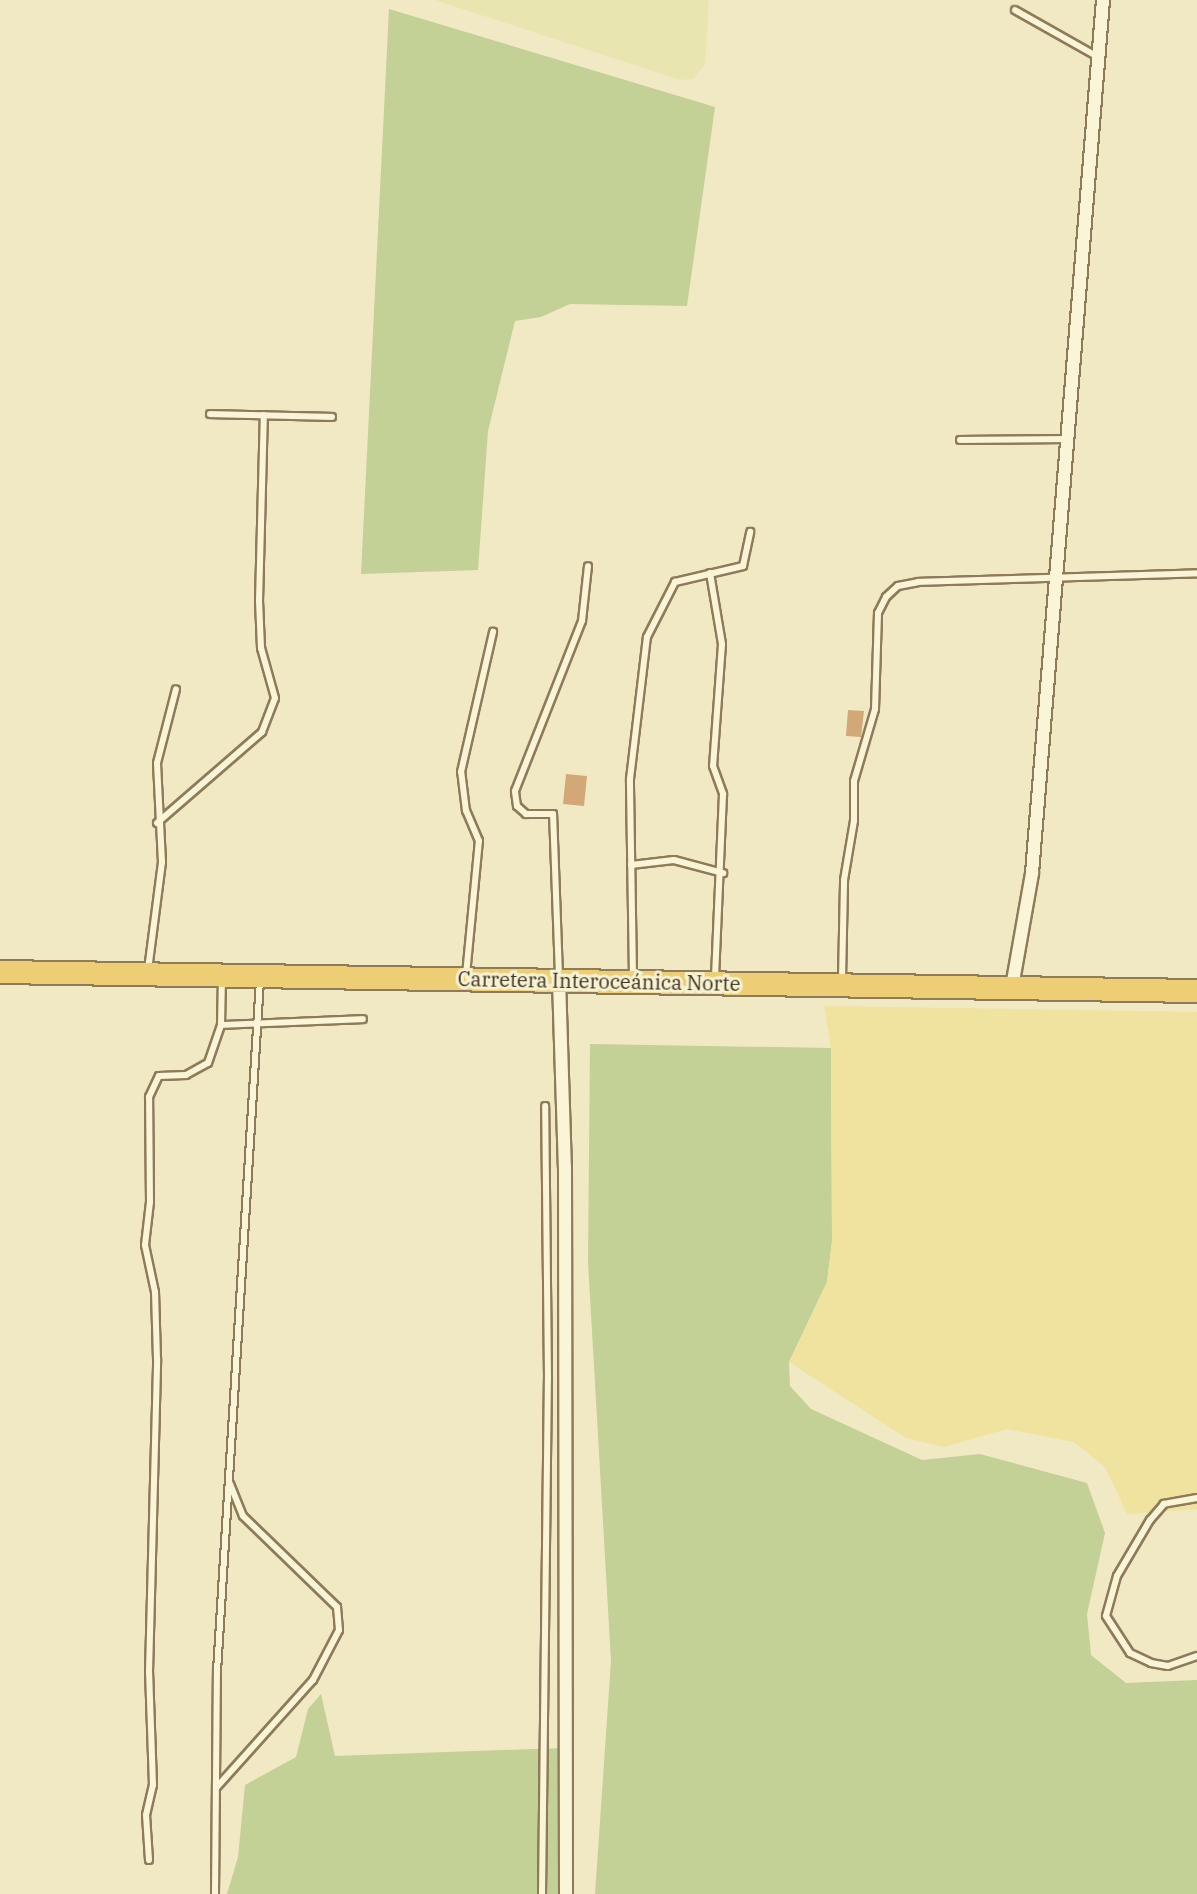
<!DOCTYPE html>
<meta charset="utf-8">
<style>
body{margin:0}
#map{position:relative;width:1197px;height:1894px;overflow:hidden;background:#f1e9c4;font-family:"IBM Plex Serif",serif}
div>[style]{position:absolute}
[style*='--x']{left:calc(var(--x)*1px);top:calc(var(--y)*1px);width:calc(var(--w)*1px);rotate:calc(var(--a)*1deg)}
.farmland>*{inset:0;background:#e8e5b0}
.green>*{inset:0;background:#c3d096}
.sand>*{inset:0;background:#efe39f}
.building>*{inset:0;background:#d2a877}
.roads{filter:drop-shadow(2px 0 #8d7b59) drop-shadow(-2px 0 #8d7b59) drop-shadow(0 2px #8d7b59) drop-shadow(0 -2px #8d7b59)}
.service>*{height:6px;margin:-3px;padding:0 3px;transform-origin:3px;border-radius:3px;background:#fbf5d8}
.minor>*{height:12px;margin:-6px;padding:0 6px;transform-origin:6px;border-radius:6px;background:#fbf5d8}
.trunk>*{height:22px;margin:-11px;padding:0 11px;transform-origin:11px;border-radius:11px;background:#eece74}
span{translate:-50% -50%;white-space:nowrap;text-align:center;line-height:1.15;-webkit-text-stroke:6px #f8f2d4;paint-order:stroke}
.street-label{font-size:20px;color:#3c301e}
</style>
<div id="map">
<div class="farmland">
<div style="clip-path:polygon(435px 0,709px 0,705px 65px,693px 79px,680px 80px)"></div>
</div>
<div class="green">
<div style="clip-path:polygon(389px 9px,715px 107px,687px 306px,570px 304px,541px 317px,515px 321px,488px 431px,478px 570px,361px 574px)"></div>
<div style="clip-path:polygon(590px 1044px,831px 1048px,832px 1241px,827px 1282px,789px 1362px,790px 1386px,811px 1409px,922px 1460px,980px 1454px,1087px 1483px,1105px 1533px,1087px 1614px,1091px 1655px,1126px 1683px,1197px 1680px,1197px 1894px,595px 1894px,611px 1661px,588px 1262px)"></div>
<div style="clip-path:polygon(321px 1694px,335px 1756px,562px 1748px,558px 1894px,227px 1894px,238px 1857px,245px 1785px,296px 1757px,308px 1709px)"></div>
</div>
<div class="sand">
<div style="clip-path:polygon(824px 1006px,1197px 1012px,1197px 1509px,1127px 1514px,1105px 1467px,1074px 1442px,1007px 1429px,944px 1447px,906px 1438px,789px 1362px,827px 1282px,832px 1241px,831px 1048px)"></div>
</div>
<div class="building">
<div style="clip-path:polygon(848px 710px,864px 711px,861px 737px,846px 736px)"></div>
<div style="clip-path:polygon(566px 774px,587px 776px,584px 806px,563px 804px)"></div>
</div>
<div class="roads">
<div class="service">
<div style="--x:1015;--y:10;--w:95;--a:29.5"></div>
<div style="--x:210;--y:414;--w:122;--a:1.4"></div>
<div style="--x:960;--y:440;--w:106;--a:-0.5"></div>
<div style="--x:710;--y:573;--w:72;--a:80.4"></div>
<div style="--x:722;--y:644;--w:122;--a:94.2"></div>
<div style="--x:713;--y:766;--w:30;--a:70"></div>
<div style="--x:723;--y:794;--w:184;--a:92.5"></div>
<div style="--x:157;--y:823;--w:139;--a:-40.9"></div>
<div style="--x:262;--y:732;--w:36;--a:-69"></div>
<div style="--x:275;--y:698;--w:52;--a:-105.6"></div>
<div style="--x:261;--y:648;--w:47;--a:-92.4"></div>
<div style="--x:259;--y:601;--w:186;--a:-88.5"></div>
<div style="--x:631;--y:865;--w:43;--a:-6.6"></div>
<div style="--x:674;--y:860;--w:51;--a:14.9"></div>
<div style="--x:148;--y:970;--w:109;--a:-82.6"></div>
<div style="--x:162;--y:862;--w:99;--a:-92.9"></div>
<div style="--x:157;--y:763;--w:76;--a:-75.6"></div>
<div style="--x:466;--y:975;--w:135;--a:-84.5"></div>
<div style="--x:479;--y:841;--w:33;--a:-113"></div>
<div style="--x:466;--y:811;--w:39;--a:-97"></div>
<div style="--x:461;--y:772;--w:144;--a:-77.1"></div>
<div style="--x:559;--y:976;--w:162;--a:-92.1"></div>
<div style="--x:553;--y:814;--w:27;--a:180"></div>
<div style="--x:526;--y:814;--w:12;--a:-138"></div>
<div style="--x:517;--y:806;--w:15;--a:-98"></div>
<div style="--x:515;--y:791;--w:183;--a:-68.5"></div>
<div style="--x:582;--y:621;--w:55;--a:-83.8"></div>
<div style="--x:633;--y:977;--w:198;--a:-90.9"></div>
<div style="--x:630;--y:779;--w:143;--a:-83.2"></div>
<div style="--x:647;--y:637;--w:62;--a:-63"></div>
<div style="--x:675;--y:582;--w:70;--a:-13.2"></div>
<div style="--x:743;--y:566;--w:35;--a:-78"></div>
<div style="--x:842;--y:979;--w:99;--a:-88.8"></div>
<div style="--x:844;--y:880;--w:60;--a:-80.4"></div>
<div style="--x:854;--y:821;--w:40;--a:-90"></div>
<div style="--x:854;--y:781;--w:75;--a:-73.7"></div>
<div style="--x:875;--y:709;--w:96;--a:-88.2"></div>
<div style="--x:878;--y:613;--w:18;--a:-63"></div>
<div style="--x:886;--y:597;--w:16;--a:-43"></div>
<div style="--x:898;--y:586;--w:20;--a:-11"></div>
<div style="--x:918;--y:582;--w:279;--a:-1.8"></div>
<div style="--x:221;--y:1025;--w:142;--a:-2.4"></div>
<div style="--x:1197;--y:1498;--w:34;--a:170"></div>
<div style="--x:1164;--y:1504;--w:21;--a:131"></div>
<div style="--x:1150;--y:1520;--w:65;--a:120.5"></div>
<div style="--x:1117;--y:1576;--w:41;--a:105.4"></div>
<div style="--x:1106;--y:1616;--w:44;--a:57"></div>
<div style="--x:1130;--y:1653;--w:23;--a:25"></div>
<div style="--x:1151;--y:1663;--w:17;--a:10"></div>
<div style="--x:1168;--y:1666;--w:31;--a:-19"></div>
<div style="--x:216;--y:1788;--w:145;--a:-48.1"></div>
<div style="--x:313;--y:1680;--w:56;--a:-62.5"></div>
<div style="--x:339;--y:1630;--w:23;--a:-95"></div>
<div style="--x:337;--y:1607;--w:131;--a:-135.9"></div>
<div style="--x:243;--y:1516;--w:35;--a:-112"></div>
<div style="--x:149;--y:1860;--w:45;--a:-93.8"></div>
<div style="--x:146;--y:1815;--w:31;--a:-77"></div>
<div style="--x:153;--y:1785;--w:113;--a:-92"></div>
<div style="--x:149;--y:1672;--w:313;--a:-88.5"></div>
<div style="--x:157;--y:1359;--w:67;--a:-91.7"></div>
<div style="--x:155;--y:1292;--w:48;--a:-102"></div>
<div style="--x:145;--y:1245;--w:43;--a:-83.4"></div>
<div style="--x:150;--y:1202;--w:105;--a:-90.5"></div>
<div style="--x:149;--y:1097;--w:23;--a:-65"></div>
<div style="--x:159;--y:1076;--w:27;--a:-2"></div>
<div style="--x:186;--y:1075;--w:25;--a:-29"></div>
<div style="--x:208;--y:1063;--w:40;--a:-71.1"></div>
<div style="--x:221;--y:1025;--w:47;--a:-88.8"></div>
<div style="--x:215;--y:1894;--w:223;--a:-89.5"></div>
<div style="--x:217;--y:1671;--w:693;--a:-86.44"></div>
<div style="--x:542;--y:1894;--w:517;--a:-89.34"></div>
<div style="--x:548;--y:1377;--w:271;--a:-90.6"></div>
</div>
<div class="minor">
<div style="--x:559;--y:980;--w:187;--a:88.2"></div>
<div style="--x:565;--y:1167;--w:727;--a:89.92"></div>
<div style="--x:1012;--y:987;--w:116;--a:-80"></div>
<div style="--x:1032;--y:873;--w:876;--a:-85.35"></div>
</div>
<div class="trunk">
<div style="--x:0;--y:972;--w:1197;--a:0.91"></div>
</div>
</div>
<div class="street-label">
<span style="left:599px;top:981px;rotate:1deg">Carretera Interoceánica Norte</span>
</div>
</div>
